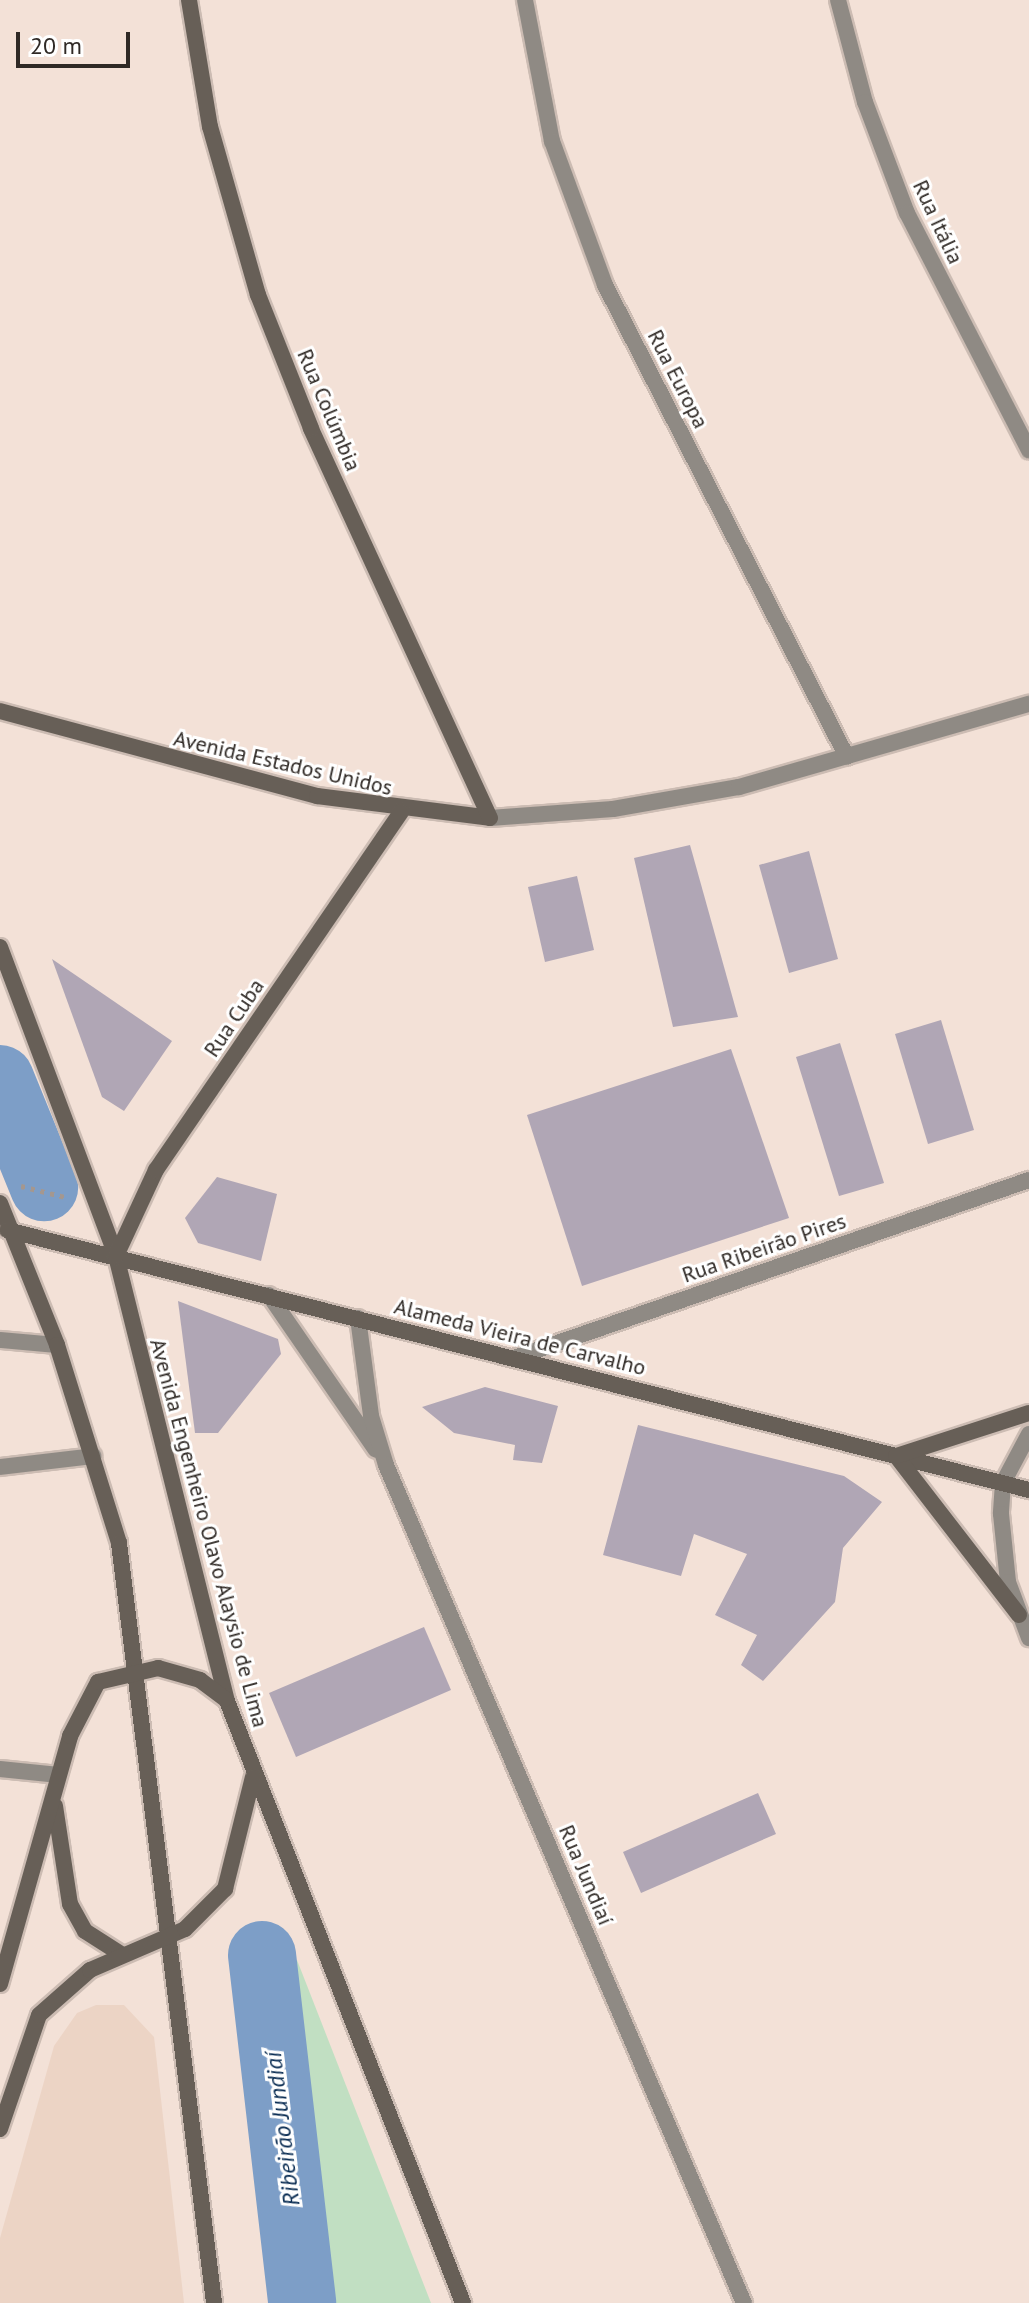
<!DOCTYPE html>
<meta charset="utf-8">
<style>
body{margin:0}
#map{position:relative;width:1029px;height:2303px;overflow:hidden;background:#f3e1d7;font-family:"PT Sans",sans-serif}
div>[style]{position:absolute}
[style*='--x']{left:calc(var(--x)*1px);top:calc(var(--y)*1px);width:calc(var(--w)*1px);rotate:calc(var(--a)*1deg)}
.built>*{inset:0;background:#ecd4c5}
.green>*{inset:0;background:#c1dfc2}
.river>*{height:68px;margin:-34px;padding:0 34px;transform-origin:34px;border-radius:34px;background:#7d9ec7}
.building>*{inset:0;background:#b0a6b5}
.path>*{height:5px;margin-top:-2.5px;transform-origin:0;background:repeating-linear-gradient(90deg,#a4978f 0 4px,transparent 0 10px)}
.roads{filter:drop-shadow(2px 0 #ccbcb3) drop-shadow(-2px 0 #ccbcb3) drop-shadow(0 2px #ccbcb3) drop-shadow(0 -2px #ccbcb3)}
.service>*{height:16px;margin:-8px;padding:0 8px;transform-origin:8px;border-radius:8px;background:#8f8a84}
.minor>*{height:16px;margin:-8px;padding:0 8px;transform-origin:8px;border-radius:8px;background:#8f8a84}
.tertiary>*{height:16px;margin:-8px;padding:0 8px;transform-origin:8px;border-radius:8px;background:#8f8a84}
.secondary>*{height:16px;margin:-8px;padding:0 8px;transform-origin:8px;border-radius:8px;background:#675f57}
span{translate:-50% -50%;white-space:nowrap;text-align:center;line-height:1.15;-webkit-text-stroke:6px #fff;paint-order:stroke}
.street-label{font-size:22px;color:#2f2925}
.water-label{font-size:24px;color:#072a51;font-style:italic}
.scale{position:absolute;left:16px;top:32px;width:114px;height:36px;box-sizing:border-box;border:4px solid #2f2925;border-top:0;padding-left:10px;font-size:24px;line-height:28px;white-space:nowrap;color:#2f2925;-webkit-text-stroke:6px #fff;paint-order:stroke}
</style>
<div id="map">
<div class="built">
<div style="clip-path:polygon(96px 2005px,124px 2005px,154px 2037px,184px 2303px,0 2303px,0 2238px,54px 2046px,77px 2013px)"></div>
</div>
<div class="green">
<div style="clip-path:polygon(297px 1960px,431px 2303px,319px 2303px,282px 1967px)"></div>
</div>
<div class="river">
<div style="--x:0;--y:1079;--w:117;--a:67.8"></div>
<div style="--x:262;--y:1955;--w:350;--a:83.4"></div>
</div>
<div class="building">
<div style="clip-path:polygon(690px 845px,738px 1017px,673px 1027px,634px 858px)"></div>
<div style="clip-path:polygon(809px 851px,838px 959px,789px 973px,759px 865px)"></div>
<div style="clip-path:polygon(577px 876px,594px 950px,545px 962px,528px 887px)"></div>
<div style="clip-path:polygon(52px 959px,172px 1041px,124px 1111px,102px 1097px)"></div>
<div style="clip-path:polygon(941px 1020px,974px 1130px,928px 1144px,895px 1034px)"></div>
<div style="clip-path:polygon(840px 1043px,884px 1183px,839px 1196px,796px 1057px)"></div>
<div style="clip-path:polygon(731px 1049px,789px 1218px,582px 1286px,527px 1115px)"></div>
<div style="clip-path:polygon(217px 1177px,277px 1194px,261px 1261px,198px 1243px,185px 1218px)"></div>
<div style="clip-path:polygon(178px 1301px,278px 1339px,281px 1354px,218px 1433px,195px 1433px)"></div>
<div style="clip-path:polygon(485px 1387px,558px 1406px,542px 1463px,513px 1460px,515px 1445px,454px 1433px,422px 1407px)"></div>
<div style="clip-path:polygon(638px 1425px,844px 1476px,882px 1502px,843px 1548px,835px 1602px,763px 1681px,741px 1665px,757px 1635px,715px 1615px,747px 1554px,694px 1534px,681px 1576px,603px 1555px)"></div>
<div style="clip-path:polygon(424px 1627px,451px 1690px,296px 1757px,269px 1693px)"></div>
<div style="clip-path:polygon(758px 1793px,776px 1834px,641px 1893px,623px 1852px)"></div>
</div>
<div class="path">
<div style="--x:21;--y:1186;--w:45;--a:14"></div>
</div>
<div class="roads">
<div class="service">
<div style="--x:0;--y:1340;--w:57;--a:5"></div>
<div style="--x:0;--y:1467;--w:94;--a:-6.7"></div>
<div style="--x:0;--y:1769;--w:59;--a:5.8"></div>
</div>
<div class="minor">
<div style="--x:525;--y:0;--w:144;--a:79.2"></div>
<div style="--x:552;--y:141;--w:153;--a:69.8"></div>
<div style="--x:605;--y:285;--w:530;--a:62.86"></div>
<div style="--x:838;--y:0;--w:106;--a:75.2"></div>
<div style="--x:865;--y:102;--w:119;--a:69.3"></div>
<div style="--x:907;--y:213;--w:267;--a:62.8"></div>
<div style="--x:269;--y:1295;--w:188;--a:55.4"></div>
<div style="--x:358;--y:1318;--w:99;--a:82.4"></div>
<div style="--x:371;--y:1416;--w:51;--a:73"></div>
<div style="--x:386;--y:1465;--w:911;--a:66.87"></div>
<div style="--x:514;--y:1358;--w:545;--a:-19.07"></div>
<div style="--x:1029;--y:1434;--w:55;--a:118"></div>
<div style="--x:1003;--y:1483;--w:31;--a:94"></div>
<div style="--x:1001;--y:1514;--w:68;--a:84.1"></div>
<div style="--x:1008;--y:1582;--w:60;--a:69.4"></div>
</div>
<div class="tertiary">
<div style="--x:490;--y:818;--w:123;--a:-4.2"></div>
<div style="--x:613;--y:809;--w:128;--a:-9.9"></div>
<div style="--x:739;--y:787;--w:302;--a:-16"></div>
</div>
<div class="secondary">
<div style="--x:0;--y:711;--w:328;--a:15"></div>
<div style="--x:317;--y:796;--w:174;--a:7.2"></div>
<div style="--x:490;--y:818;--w:429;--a:-114.7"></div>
<div style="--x:311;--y:428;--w:143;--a:-111.7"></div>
<div style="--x:258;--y:295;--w:175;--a:-105.9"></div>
<div style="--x:210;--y:127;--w:129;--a:-99.4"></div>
<div style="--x:0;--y:947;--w:330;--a:69.4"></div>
<div style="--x:116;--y:1256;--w:459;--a:76"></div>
<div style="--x:227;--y:1701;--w:647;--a:68.59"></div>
<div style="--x:0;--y:1203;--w:153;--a:68.1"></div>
<div style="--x:57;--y:1345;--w:207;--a:72.6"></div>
<div style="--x:119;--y:1543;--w:766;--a:82.87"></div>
<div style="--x:7;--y:1230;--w:1055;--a:14.27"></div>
<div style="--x:116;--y:1256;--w:95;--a:-65.1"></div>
<div style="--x:156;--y:1170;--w:434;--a:-55.6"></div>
<div style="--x:1019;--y:1615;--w:201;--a:-127.7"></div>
<div style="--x:896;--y:1456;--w:140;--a:-17.9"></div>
<div style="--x:55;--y:1806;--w:99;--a:81.3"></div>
<div style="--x:70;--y:1904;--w:31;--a:61"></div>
<div style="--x:85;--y:1931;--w:43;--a:32.6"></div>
<div style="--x:0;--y:1984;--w:258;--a:-74.2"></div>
<div style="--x:70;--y:1736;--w:61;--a:-62.6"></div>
<div style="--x:98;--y:1682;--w:62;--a:-13.1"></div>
<div style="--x:158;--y:1668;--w:44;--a:15.9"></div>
<div style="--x:200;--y:1680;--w:31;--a:37"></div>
<div style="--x:0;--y:2129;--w:120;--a:-71.1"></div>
<div style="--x:39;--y:2015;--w:68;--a:-41.4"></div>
<div style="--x:90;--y:1970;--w:103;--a:-23.3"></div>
<div style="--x:185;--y:1929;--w:57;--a:-45"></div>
<div style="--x:225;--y:1889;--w:115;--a:-76"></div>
</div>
</div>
<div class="street-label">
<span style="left:938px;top:222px;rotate:65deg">Rua Itália</span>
<span style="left:678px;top:379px;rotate:63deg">Rua Europa</span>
<span style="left:329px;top:410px;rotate:67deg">Rua Colúmbia</span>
<span style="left:283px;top:763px;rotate:13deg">Avenida Estados Unidos</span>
<span style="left:234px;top:1018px;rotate:-56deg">Rua Cuba</span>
<span style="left:764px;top:1248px;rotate:-19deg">Rua Ribeirão Pires</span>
<span style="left:520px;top:1337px;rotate:14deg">Alameda Vieira de Carvalho</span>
<span style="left:209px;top:1533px;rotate:75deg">Avenida Engenheiro Olavo Alaysio de Lima</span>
<span style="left:586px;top:1875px;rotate:67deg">Rua Jundiaí</span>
</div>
<div class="water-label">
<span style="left:282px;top:2129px;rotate:-97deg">Ribeirão Jundiaí</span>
</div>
<div class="scale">20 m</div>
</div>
